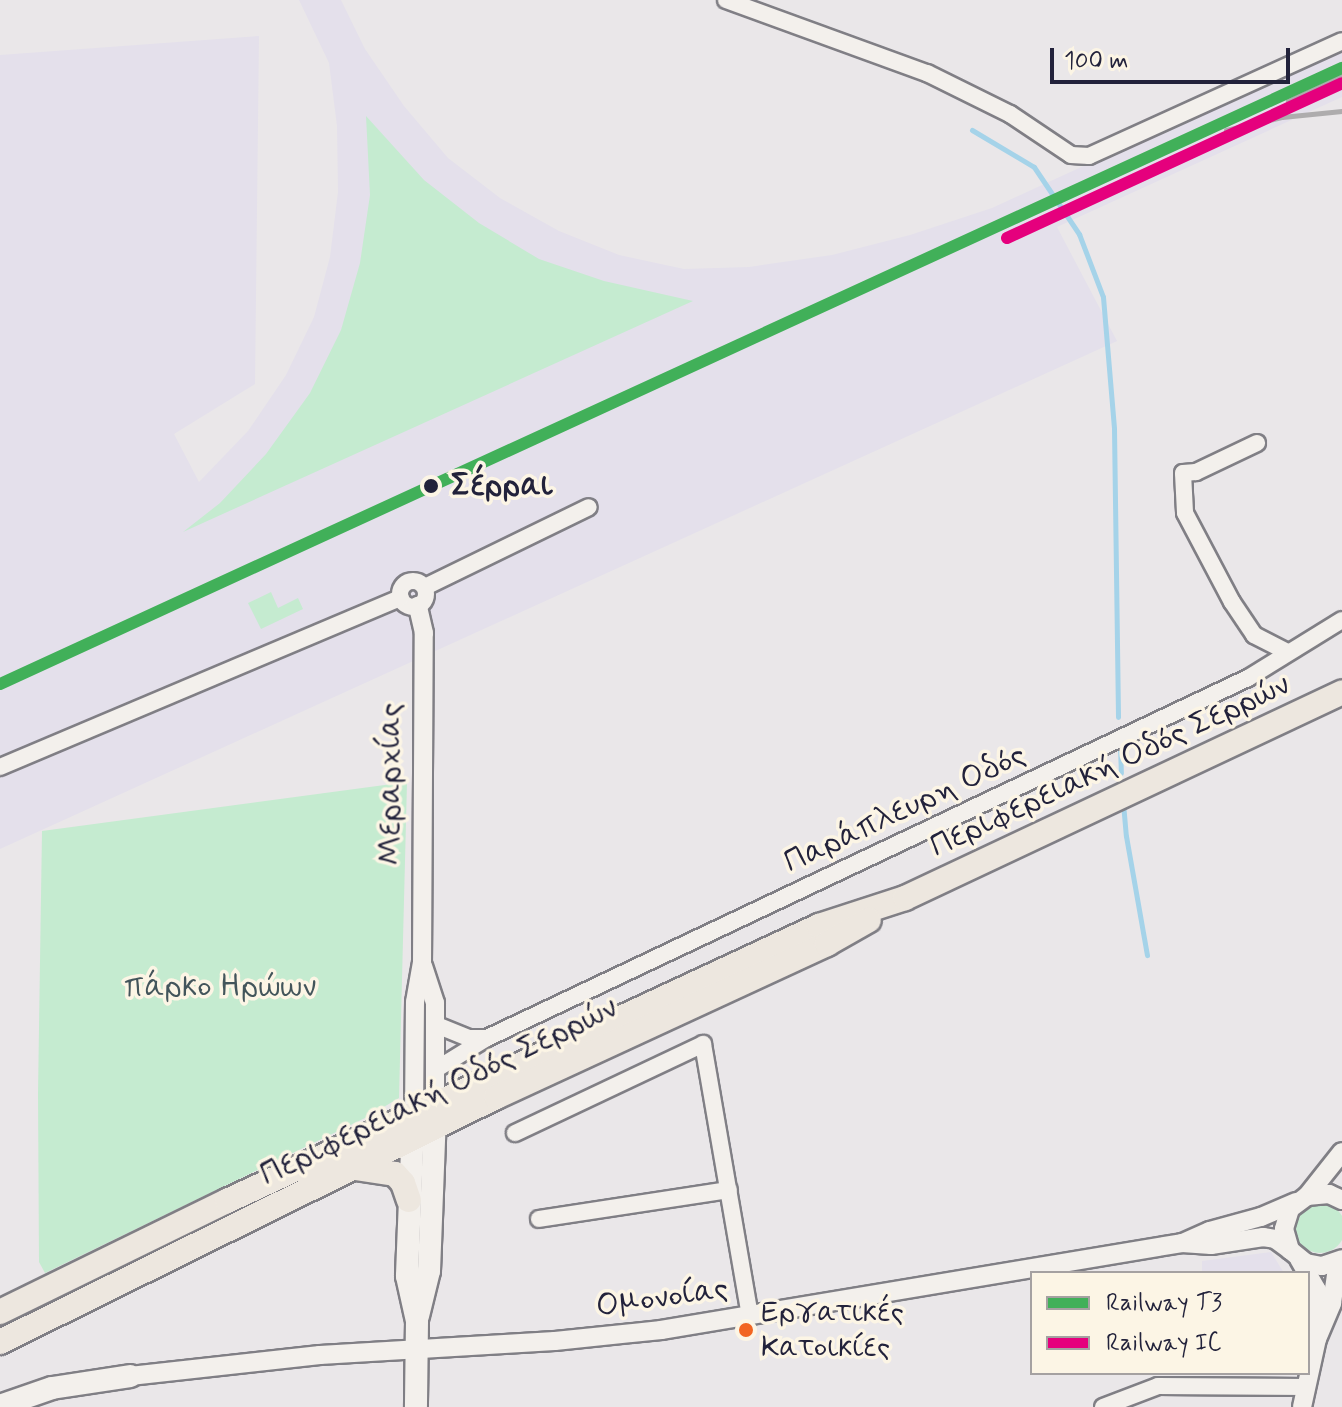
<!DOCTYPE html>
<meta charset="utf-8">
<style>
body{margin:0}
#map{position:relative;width:1342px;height:1407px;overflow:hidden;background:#eae7e9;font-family:Mynerve,sans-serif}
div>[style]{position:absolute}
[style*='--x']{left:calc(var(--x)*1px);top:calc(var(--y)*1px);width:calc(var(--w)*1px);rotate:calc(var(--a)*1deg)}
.built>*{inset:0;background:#e4e0eb}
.green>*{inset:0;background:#c5ebd0}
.round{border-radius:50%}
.stream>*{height:5px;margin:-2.5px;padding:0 2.5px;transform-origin:2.5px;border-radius:2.5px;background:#a5d3e9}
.roads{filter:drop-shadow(2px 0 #807f85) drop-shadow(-2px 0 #807f85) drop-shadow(0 2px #807f85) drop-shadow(0 -2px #807f85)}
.minor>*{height:16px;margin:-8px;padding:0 8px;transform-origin:8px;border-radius:8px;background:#f3f0ec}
.minor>.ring{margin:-8px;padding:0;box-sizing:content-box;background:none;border:16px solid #f3f0ec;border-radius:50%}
.tertiary>*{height:18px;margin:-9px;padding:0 9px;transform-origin:9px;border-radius:9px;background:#f3f0ec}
.secondary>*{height:22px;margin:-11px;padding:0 11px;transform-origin:11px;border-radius:11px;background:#f3f0ec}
.primary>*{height:24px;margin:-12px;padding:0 12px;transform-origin:12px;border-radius:12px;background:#ede7df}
.rail>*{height:5px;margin:-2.5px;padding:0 2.5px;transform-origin:2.5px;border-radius:2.5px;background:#aeacad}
.rail-1>*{height:12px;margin:-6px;padding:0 6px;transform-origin:6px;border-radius:6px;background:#41b059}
.rail-2>*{height:12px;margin:-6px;padding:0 6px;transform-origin:6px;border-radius:6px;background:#e5007d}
.dots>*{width:22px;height:22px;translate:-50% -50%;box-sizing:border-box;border:4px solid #fcf5e5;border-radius:50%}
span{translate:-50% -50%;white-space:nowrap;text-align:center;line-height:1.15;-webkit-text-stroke:7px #fcf5e5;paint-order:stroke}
.bus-label{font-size:30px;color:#22223b}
.left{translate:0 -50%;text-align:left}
.stop-label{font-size:32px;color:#22223b;font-weight:700}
.street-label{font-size:32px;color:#22223b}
.park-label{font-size:32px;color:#43555b}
.legend{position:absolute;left:1030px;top:1271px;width:280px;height:104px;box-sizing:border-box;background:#fcf5e5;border:2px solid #a5a1a1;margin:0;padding:10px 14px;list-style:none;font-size:24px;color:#22223b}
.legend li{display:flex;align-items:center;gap:16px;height:40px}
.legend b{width:40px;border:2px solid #a5a1a1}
.scale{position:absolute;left:1050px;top:48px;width:240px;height:36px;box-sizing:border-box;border:4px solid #22223b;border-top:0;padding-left:10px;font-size:24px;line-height:28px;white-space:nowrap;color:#22223b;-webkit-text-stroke:6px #fcf5e5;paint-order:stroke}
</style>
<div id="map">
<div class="built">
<div style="clip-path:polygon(299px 0,341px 0,365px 49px,404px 106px,448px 158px,500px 198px,559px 231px,619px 255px,684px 269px,749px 267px,832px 255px,910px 235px,992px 208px,1342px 47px,1342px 97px,1057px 227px,1117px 341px,0 849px,0 55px,259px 36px,255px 384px,174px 434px,199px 482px,248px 431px,286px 375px,314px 317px,330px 257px,338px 192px,337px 126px,329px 63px)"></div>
<div style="clip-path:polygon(1271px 1252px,1284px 1273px,1202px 1273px,1202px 1261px)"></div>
</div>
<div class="green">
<div style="clip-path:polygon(366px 116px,424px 180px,479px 223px,539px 259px,604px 281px,693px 301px,183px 532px,220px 503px,266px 454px,310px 393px,341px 330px,360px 263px,370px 195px)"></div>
<div style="clip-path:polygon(271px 592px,278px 608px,298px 598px,303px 609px,261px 629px,248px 603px)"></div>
<div style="clip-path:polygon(407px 782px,399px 1098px,365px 1118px,45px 1273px,39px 1262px,38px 1094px,42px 831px)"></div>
<div class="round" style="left:1295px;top:1203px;width:50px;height:50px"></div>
</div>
<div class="stream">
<div style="--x:972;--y:130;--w:72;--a:30.8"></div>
<div style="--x:1034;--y:167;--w:81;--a:56.1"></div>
<div style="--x:1079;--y:234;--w:67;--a:69.1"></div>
<div style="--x:1103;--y:297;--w:132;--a:85.2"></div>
<div style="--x:1114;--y:429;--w:288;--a:89.2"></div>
<div style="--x:1120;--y:747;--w:26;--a:88"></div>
<div style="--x:1123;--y:803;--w:33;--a:85"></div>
<div style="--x:1126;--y:836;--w:121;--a:80"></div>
</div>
<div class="roads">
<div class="minor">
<div style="--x:726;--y:0;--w:214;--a:20"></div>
<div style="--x:927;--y:73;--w:93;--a:26.3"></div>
<div style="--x:1010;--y:114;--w:73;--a:33.9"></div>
<div style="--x:1071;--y:155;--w:18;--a:3"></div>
<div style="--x:1089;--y:156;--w:278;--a:-24.4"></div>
<div style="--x:1257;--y:443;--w:68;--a:154.6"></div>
<div style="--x:1196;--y:472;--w:13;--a:176"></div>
<div style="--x:1183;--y:473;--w:40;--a:87.1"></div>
<div style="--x:1185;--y:513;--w:101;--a:62.2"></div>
<div style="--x:1232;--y:602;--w:40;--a:56"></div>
<div style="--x:1254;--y:635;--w:36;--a:27"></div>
<div class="ring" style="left:400px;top:581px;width:10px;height:10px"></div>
<div style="--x:425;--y:587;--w:182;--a:-26"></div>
<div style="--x:0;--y:767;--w:435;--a:-22.9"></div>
<div style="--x:434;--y:1024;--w:38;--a:22"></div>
<div style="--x:469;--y:1038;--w:17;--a:0"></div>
<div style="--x:435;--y:1070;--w:61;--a:-31.6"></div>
<div style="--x:487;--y:1038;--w:842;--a:-25.32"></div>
<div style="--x:1248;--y:678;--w:110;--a:-31.7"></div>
<div style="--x:515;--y:1133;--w:208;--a:-25.3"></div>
<div style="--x:703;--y:1044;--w:275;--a:80.2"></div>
<div style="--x:539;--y:1219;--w:192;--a:-8.7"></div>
<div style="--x:1103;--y:1407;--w:59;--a:-20.9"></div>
<div style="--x:1158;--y:1386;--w:149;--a:0.4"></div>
</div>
<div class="tertiary">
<div style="--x:423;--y:966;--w:39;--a:72"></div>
<div style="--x:435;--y:1003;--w:104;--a:90"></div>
<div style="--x:414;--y:1116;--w:114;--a:-89.5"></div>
<div style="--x:415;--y:1002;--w:39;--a:-80"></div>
<div style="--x:422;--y:964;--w:331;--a:-89.7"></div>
<div style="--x:424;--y:633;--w:28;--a:-103"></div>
<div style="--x:1307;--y:1196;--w:56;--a:-51.5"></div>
<div style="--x:1342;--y:1200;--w:14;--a:-155"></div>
<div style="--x:1329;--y:1194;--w:22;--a:175"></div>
<div style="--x:1307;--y:1196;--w:21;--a:143"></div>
<div style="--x:1290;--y:1209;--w:21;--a:107"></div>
<div style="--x:1284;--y:1229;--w:22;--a:74"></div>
<div style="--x:1290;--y:1250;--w:21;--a:39"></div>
<div style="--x:1306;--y:1263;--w:16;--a:11"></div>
<div style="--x:1322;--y:1266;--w:21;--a:-19"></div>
<div style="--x:1185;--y:1242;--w:27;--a:-24"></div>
<div style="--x:1210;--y:1231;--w:53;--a:-15.4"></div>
<div style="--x:1261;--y:1217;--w:38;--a:-23"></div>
<div style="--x:1299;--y:1259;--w:36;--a:60"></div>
<div style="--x:1317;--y:1290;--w:42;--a:90"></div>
<div style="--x:130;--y:1376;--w:191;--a:-6.3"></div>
<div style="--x:320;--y:1355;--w:235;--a:-3.4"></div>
<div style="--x:555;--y:1341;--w:107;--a:-5.9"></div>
<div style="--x:661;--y:1330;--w:528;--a:-9.48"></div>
<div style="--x:1182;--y:1243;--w:29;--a:4"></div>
<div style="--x:1211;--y:1245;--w:53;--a:-8.7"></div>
<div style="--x:1263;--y:1237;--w:12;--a:9"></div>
<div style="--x:1275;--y:1239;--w:19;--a:36"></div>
<div style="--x:1302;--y:1407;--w:70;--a:-77.6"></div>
<div style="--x:1317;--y:1339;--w:39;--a:-67"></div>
<div style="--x:1332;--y:1303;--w:42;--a:-81.9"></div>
</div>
<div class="secondary">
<div style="--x:413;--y:1125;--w:151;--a:92.3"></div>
<div style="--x:407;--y:1276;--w:46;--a:77.5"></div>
<div style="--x:417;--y:1321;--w:86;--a:90.7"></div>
<div style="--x:418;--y:1316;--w:46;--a:-76.3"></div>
<div style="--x:429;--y:1271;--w:159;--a:-87.8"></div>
<div style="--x:0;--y:1406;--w:55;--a:-19.1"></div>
<div style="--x:52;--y:1388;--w:79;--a:-8.7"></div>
</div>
<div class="primary">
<div style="--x:355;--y:1168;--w:40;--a:8.5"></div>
<div style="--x:395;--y:1174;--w:12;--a:48"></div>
<div style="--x:403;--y:1183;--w:18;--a:71"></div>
<div style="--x:0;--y:1312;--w:253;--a:-26.1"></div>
<div style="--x:227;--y:1201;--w:653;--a:-24.92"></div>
<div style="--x:819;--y:926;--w:90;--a:-18"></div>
<div style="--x:905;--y:898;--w:483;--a:-25.2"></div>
<div style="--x:0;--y:1342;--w:553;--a:-26.29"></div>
<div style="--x:496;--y:1097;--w:365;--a:-24.8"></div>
<div style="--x:827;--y:944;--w:48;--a:-29.7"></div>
</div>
</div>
<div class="rail">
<div style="--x:1288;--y:101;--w:60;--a:-24.8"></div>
<div style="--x:1226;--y:130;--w:57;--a:-13.1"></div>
<div style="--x:1282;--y:117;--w:60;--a:-5.7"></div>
</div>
<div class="rail-1">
<div style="--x:0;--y:684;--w:1477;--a:-24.66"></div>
</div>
<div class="rail-2">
<div style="--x:1007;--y:238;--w:369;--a:-24.8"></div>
</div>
<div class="dots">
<div style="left:431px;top:486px;background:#22223b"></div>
<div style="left:746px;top:1330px;background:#f26522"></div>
</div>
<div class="bus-label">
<span class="left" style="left:761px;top:1330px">Εργατικές<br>Κατοικίες</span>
</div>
<div class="stop-label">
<span class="left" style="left:451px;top:486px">Σέρραι</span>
</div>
<div class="street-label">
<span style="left:1110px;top:766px;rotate:-25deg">Περιφερειακή Οδός Σερρών</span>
<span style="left:391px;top:784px;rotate:-90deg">Μεραρχίας</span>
<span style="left:905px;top:809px;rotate:-25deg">Παράπλευρη Οδός</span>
<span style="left:439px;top:1092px;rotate:-26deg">Περιφερειακή Οδός Σερρών</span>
<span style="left:662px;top:1298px;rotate:-8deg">Ομονοίας</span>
</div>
<div class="park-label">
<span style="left:220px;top:987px">πάρκο Ηρώων</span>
</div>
<ul class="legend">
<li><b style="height:10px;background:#41b059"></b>Railway T3</li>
<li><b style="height:10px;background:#e5007d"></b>Railway IC</li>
</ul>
<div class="scale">100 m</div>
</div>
